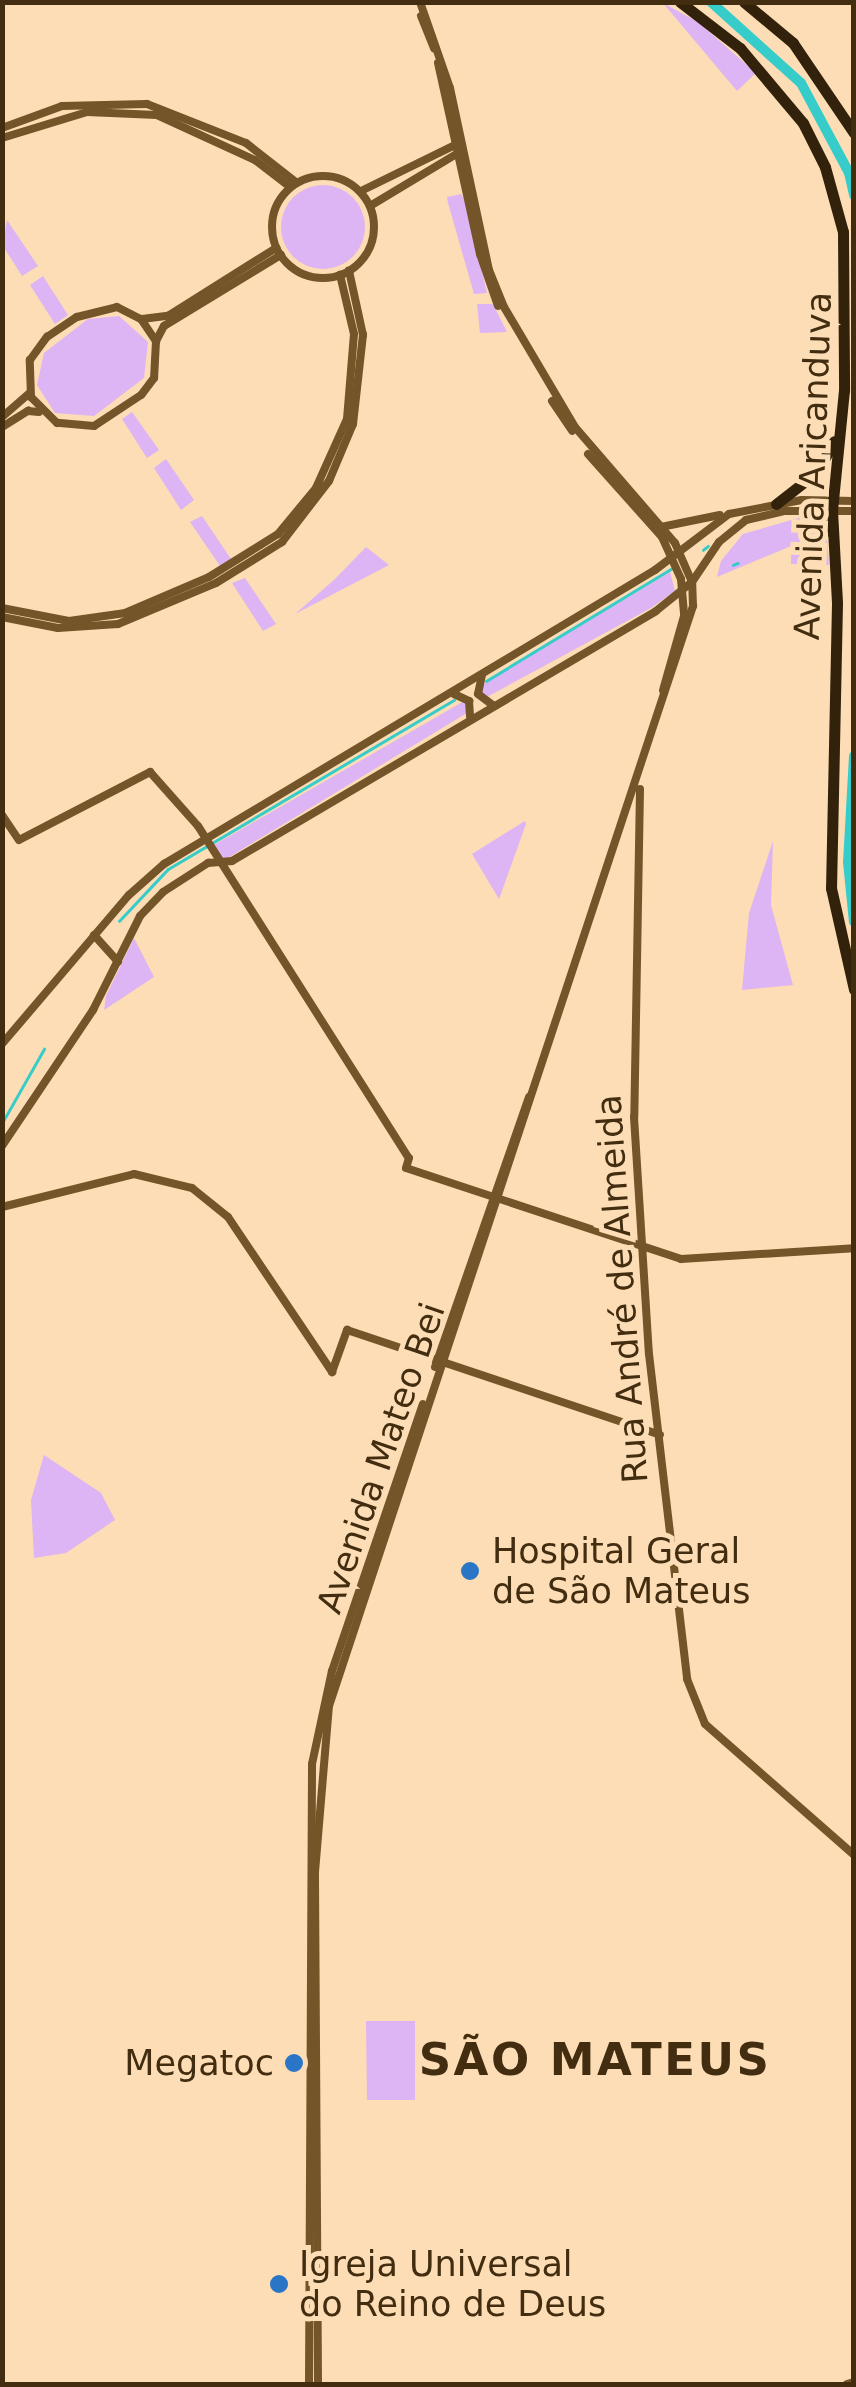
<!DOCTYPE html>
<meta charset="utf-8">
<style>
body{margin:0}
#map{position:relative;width:856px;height:2387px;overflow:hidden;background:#fdddb5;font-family:"DejaVu Sans",sans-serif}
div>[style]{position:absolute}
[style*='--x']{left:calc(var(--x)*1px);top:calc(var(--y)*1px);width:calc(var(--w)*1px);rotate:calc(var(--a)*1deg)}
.green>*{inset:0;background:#ddb4f4}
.round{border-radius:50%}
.stream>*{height:2.5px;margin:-1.25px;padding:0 1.25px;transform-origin:1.25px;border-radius:1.25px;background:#35ccca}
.river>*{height:10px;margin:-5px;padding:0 5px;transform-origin:5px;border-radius:5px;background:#35ccca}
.secondary>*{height:8px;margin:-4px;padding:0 4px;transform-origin:4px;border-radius:4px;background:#74552a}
.secondary>.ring{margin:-4px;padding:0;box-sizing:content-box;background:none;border:8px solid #74552a;border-radius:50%}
.highway>*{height:11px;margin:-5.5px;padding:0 5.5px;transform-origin:5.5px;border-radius:5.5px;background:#32220b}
.dots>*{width:28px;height:28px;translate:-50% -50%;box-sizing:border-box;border:5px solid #fdddb5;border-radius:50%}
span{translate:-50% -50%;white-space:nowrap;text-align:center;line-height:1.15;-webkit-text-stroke:10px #fdddb5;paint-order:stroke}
.street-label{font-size:35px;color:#422d10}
.poi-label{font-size:35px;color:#422d10}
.left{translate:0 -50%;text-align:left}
.right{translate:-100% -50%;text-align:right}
.district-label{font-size:45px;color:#422d10;font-weight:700;letter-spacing:2.5px}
.frame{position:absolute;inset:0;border:5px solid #422d10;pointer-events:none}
</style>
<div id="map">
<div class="green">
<div style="clip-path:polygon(663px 3px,698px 22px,756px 73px,737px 91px)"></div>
<div class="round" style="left:281px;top:185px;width:84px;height:84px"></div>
<div style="clip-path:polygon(461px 194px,466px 203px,487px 293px,474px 294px,448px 203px,447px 197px)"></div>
<div style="clip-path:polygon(7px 220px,38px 266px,22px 276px,3px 246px)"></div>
<div style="clip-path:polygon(43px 276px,68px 315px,55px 324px,30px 285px)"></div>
<div style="clip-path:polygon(477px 304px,493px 304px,507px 332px,480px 333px)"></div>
<div style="clip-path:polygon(119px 316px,148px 342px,144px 378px,94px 416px,55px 413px,37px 385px,44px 353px,88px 319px)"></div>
<div style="clip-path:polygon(132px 412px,159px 450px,147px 458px,122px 419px)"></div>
<div style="clip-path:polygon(166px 459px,194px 500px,181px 510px,154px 468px)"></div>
<div style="clip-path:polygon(812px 514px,826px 526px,829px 565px,791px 564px,791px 546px,717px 577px,721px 561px,743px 534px)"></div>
<div style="clip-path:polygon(202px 516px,231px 559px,220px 566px,190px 522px)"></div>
<div style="clip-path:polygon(366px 547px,389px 565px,295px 614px,335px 579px)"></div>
<div style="clip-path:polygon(670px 572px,675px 591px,651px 608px,485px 698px,479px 687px)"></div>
<div style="clip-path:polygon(245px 578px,276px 624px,263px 631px,232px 583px)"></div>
<div style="clip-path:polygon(466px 700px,467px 713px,226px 859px,220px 856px,214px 845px)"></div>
<div style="clip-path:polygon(525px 821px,526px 824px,499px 899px,472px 854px)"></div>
<div style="clip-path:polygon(773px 841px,771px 905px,793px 985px,742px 990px,749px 913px)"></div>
<div style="clip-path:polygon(134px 938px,154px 977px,104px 1010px,106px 996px)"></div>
<div style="clip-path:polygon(44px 1455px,101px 1493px,115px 1520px,66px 1553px,34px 1558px,31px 1500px)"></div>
<div style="clip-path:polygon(366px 2021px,415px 2021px,415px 2100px,367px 2100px)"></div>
</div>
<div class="stream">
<div style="--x:703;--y:550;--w:6;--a:-39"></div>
<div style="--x:733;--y:565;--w:5;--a:-22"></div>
<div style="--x:486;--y:681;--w:216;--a:-31.2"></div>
<div style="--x:119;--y:921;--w:71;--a:-46.7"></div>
<div style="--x:168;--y:869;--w:332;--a:-30.6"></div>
<div style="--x:2;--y:1123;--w:85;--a:-60.4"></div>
</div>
<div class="river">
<div style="--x:711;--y:2;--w:121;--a:42"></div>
<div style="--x:801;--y:83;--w:102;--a:61.9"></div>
<div style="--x:849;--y:173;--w:23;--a:77"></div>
<div style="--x:854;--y:756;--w:106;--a:93.2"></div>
<div style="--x:848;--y:862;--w:60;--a:84.3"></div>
</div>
<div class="secondary">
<div style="--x:421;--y:16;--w:35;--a:68"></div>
<div style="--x:438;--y:63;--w:196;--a:77.6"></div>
<div style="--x:480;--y:254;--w:55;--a:70.9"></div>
<div style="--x:2;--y:128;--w:64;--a:-20.1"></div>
<div style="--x:62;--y:106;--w:85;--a:-1.3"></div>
<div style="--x:147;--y:104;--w:106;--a:21.5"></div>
<div style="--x:246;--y:143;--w:63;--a:38"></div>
<div style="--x:2;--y:138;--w:89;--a:-17"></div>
<div style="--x:87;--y:112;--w:70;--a:2.5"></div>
<div style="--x:157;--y:115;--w:108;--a:24.7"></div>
<div style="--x:255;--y:160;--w:44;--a:37.6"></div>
<div class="ring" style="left:272px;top:176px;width:94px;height:94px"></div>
<div style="--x:361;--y:191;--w:109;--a:-26.1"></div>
<div style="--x:370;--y:206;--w:105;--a:-31"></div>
<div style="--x:117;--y:307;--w:27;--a:27"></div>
<div style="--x:141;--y:319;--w:27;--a:56"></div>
<div style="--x:156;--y:341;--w:37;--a:93"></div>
<div style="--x:154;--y:378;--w:21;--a:127"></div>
<div style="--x:141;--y:395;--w:56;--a:146.6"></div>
<div style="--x:94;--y:426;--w:37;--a:-175"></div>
<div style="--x:57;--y:423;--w:37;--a:-135"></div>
<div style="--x:31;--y:397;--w:37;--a:-92"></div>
<div style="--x:30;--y:360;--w:29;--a:-54"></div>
<div style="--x:47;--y:337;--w:36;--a:-34"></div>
<div style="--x:77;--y:317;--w:41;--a:-14"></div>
<div style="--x:142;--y:319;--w:26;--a:-7"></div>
<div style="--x:168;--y:316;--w:128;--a:-32.2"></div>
<div style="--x:156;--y:341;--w:17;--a:-62"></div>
<div style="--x:164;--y:326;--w:137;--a:-31.3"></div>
<div style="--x:552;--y:401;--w:36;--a:56"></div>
<div style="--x:2;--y:417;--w:37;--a:-41"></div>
<div style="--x:2;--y:427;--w:31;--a:-32"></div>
<div style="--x:28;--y:411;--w:11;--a:5"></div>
<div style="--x:588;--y:454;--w:111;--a:48.3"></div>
<div style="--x:662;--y:537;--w:46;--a:65.7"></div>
<div style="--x:681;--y:579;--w:37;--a:85"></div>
<div style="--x:684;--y:616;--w:77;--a:105.8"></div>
<div style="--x:661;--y:527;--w:60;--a:-11.5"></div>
<div style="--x:2;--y:608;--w:68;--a:11"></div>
<div style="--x:69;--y:621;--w:57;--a:-8.1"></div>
<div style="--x:125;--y:613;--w:91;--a:-23.2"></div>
<div style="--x:209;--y:577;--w:81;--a:-31.9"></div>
<div style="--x:278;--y:534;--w:60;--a:-50.4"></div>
<div style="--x:316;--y:488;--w:76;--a:-65.8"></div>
<div style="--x:347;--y:419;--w:85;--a:-85.3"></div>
<div style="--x:354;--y:334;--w:61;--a:-103.3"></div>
<div style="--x:2;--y:617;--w:57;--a:11.1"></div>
<div style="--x:58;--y:628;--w:60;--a:-3.8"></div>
<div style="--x:118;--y:624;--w:106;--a:-22.7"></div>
<div style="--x:216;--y:583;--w:78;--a:-31.8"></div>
<div style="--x:282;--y:542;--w:77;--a:-52.4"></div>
<div style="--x:329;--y:481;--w:62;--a:-67.2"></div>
<div style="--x:353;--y:424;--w:90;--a:-83.6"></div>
<div style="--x:363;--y:335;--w:66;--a:-102.3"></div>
<div style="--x:482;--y:675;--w:19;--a:102"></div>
<div style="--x:478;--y:694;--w:20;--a:37"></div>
<div style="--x:454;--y:694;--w:17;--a:25"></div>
<div style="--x:469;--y:701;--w:16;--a:86"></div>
<div style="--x:640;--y:789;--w:328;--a:91"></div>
<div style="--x:634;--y:1117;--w:237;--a:86.4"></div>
<div style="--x:649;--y:1354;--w:327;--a:83.3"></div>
<div style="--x:687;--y:1679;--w:48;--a:68.2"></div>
<div style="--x:705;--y:1724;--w:198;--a:41.3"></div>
<div style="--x:2;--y:815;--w:30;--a:56"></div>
<div style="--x:19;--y:840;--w:148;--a:-27.4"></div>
<div style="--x:150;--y:772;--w:72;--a:48.4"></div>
<div style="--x:198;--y:826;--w:393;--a:57.6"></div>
<div style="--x:409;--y:1158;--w:10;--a:107"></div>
<div style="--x:406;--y:1168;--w:290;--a:18.3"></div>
<div style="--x:681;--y:1259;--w:173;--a:-3.6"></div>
<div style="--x:94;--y:935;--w:36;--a:48"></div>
<div style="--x:2;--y:1044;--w:196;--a:-49.6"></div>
<div style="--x:129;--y:895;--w:47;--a:-41.5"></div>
<div style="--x:164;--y:864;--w:572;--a:-30.91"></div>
<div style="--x:655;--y:570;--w:93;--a:-37.1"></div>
<div style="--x:729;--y:514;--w:74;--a:-10.9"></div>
<div style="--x:802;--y:500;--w:52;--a:1.1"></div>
<div style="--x:2;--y:1146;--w:164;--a:-56.2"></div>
<div style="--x:93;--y:1010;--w:105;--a:-63.4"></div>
<div style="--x:140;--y:916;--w:33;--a:-46"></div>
<div style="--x:163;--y:892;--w:54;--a:-32.8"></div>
<div style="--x:208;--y:863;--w:24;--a:-5"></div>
<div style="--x:232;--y:861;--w:492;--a:-30.5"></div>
<div style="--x:656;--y:611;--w:46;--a:-38.9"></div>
<div style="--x:692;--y:582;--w:48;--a:-56"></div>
<div style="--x:719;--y:542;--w:35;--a:-39"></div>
<div style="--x:746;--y:520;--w:39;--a:-13"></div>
<div style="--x:784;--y:511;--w:70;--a:0"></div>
<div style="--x:2;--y:1207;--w:136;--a:-14"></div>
<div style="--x:134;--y:1174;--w:60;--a:13.6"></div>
<div style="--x:192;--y:1188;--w:46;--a:38.9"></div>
<div style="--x:228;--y:1217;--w:187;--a:56.1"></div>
<div style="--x:435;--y:1367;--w:286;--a:-70.8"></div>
<div style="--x:332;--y:1372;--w:45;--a:-70.3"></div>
<div style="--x:347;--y:1330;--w:330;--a:18.5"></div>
<div style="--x:309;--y:2384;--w:620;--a:-89.72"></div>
<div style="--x:312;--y:1764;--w:95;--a:-77.9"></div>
<div style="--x:332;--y:1671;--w:282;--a:-71.2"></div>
<div style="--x:318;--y:2384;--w:512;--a:-90.34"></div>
<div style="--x:315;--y:1872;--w:167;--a:-85.2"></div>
<div style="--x:329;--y:1706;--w:1159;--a:-71.69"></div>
<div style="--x:693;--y:606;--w:24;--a:-92"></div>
<div style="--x:692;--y:582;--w:43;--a:-113.6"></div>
<div style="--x:675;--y:543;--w:153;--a:-130.8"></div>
<div style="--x:575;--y:427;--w:139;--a:-120.6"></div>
<div style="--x:504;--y:307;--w:40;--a:-112"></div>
<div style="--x:489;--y:270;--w:186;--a:-102.1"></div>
<div style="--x:450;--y:88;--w:91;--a:-109.2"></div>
<div style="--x:847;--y:2384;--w:7;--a:-16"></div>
</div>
<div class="highway">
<div style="--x:680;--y:2;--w:76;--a:37.5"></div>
<div style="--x:740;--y:48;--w:98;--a:50"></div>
<div style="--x:803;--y:123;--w:49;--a:63.4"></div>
<div style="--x:825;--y:167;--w:67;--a:74.5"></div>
<div style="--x:843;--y:232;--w:158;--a:89.6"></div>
<div style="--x:844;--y:390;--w:121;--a:95.7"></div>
<div style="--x:832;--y:510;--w:93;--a:86.9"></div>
<div style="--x:837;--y:603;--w:285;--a:91.2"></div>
<div style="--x:831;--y:888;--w:104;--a:77.2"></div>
<div style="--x:744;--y:2;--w:64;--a:39.9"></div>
<div style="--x:793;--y:43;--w:109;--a:55.9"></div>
<div style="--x:776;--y:504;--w:52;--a:-38"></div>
<div style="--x:817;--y:472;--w:35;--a:-61"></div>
<div style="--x:809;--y:510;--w:30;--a:45"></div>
</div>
<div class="dots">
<div style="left:470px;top:1571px;background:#2a75c5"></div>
<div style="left:294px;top:2063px;background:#2a75c5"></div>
<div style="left:279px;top:2284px;background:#2a75c5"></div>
</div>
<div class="street-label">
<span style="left:813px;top:466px;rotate:-88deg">Avenida Aricanduva</span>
<span style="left:622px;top:1289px;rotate:-94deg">Rua André de Almeida</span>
<span style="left:381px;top:1458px;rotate:-71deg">Avenida Mateo Bei</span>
</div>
<div class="poi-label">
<span class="left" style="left:492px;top:1571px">Hospital Geral<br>de São Mateus</span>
<span class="right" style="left:274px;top:2063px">Megatoc</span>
<span class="left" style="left:299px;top:2284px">Igreja Universal<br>do Reino de Deus</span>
</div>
<div class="district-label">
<span style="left:595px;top:2060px">SÃO MATEUS</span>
</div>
<div class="frame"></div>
</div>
